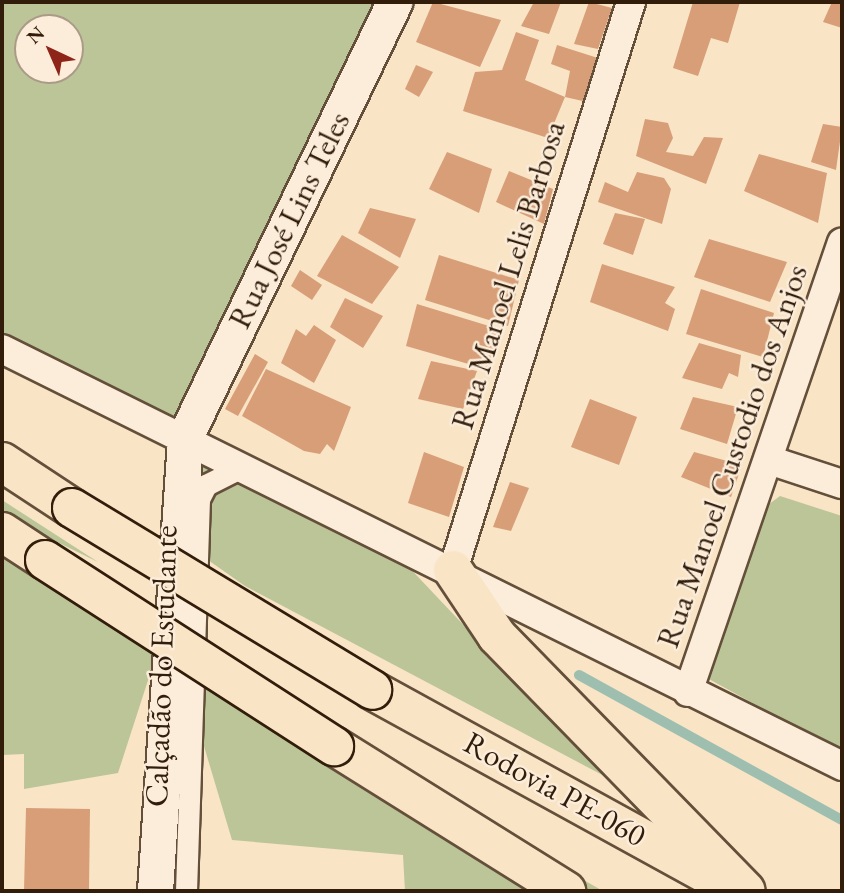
<!DOCTYPE html>
<meta charset="utf-8">
<style>
body{margin:0}
#map{position:relative;width:844px;height:893px;overflow:hidden;background:#f9e4c6;font-family:"EB Garamond",serif}
div>[style]{position:absolute}
[style*='--x']{left:calc(var(--x)*1px);top:calc(var(--y)*1px);width:calc(var(--w)*1px);rotate:calc(var(--a)*1deg)}
.green>*{inset:0;background:#bbc597}
.stream>*{height:10px;margin:-5px;padding:0 5px;transform-origin:5px;border-radius:5px;background:#9ebfb0}
.building>*{inset:0;background:#d79e78}
.roads{filter:drop-shadow(2px 0 #644f3a) drop-shadow(-2px 0 #644f3a) drop-shadow(0 2px #644f3a) drop-shadow(0 -2px #644f3a)}
.pedestrian>*{height:21px;margin:-10.5px;padding:0 10.5px;transform-origin:10.5px;border-radius:10.5px;background:#fbedda}
.minor>*{height:28px;margin:-14px;padding:0 14px;transform-origin:14px;border-radius:14px;background:#fbedda}
.tertiary>*{height:35px;margin:-17.5px;padding:0 17.5px;transform-origin:17.5px;border-radius:17.5px;background:#fbedda}
.trunk>*{height:38px;margin:-19px;padding:0 19px;transform-origin:19px;border-radius:19px;background:#f9e4c6}
.bridges{filter:drop-shadow(2px 0 #321d0b) drop-shadow(-2px 0 #321d0b) drop-shadow(0 2px #321d0b) drop-shadow(0 -2px #321d0b)}
.trunk-bridge>*{height:38px;margin:-19px;padding:0 19px;transform-origin:19px;border-radius:19px;background:#f9e4c6}
span{translate:-50% -50%;white-space:nowrap;text-align:center;line-height:1.15;-webkit-text-stroke:5px #fbedda;paint-order:stroke}
.street-label{font-size:32px;color:#321d0b}
.frame{position:absolute;inset:0;border:4px solid #321d0b;pointer-events:none}
.north{position:absolute;left:14px;top:14px;width:70px;height:70px;box-sizing:border-box;background:#fbedda;border:2px solid #ab9a87;border-radius:50%;rotate:316deg;font-size:19px;font-weight:700;line-height:28px;text-align:center;color:#321d0b}
.north::after{content:'';display:block;margin:auto;width:24px;height:32px;background:#8f2418;clip-path:polygon(50% 0,100% 100%,50% 72%,0 100%)}
</style>
<div id="map">
<div class="green">
<div style="clip-path:polygon(evenodd,2px 2px,394px 2px,185px 437px,2px 338px,2px 2px,28px 28px,70px 28px,70px 70px,28px 70px,28px 28px)"></div>
<div style="clip-path:polygon(197px 454px,404px 562px,608px 778px,245px 586px,181px 541px)"></div>
<div style="clip-path:polygon(780px 496px,842px 516px,842px 752px,707px 678px,761px 510px)"></div>
<div style="clip-path:polygon(2px 500px,98px 562px,2px 515px)"></div>
<div style="clip-path:polygon(2px 533px,162px 637px,118px 773px,24px 789px,24px 754px,2px 755px)"></div>
<div style="clip-path:polygon(216px 672px,603px 891px,405px 891px,403px 855px,232px 840px,189px 696px)"></div>
</div>
<div class="stream">
<div style="--x:579;--y:675;--w:300;--a:28.9"></div>
</div>
<div class="building">
<div style="clip-path:polygon(433px 2px,501px 20px,480px 67px,416px 42px)"></div>
<div style="clip-path:polygon(534px 2px,561px 2px,549px 34px,521px 26px)"></div>
<div style="clip-path:polygon(589px 2px,612px 8px,598px 49px,574px 44px)"></div>
<div style="clip-path:polygon(693px 2px,740px 2px,728px 43px,711px 38px,698px 76px,673px 68px)"></div>
<div style="clip-path:polygon(832px 2px,842px 2px,842px 28px,823px 22px)"></div>
<div style="clip-path:polygon(516px 32px,539px 40px,525px 80px,565px 97px,548px 138px,463px 111px,475px 72px,502px 70px)"></div>
<div style="clip-path:polygon(557px 45px,601px 59px,587px 102px,565px 97px,570px 71px,551px 64px)"></div>
<div style="clip-path:polygon(416px 65px,433px 72px,419px 97px,405px 89px)"></div>
<div style="clip-path:polygon(645px 119px,668px 123px,673px 138px,666px 152px,693px 156px,704px 137px,723px 138px,706px 184px,636px 156px)"></div>
<div style="clip-path:polygon(823px 124px,842px 127px,836px 170px,811px 162px)"></div>
<div style="clip-path:polygon(447px 152px,492px 169px,479px 213px,429px 189px)"></div>
<div style="clip-path:polygon(759px 154px,827px 173px,818px 223px,744px 191px)"></div>
<div style="clip-path:polygon(509px 171px,553px 189px,544px 224px,496px 202px)"></div>
<div style="clip-path:polygon(637px 172px,664px 178px,671px 189px,662px 224px,598px 202px,605px 182px,628px 192px)"></div>
<div style="clip-path:polygon(370px 208px,416px 219px,400px 258px,358px 233px)"></div>
<div style="clip-path:polygon(615px 213px,645px 219px,633px 255px,603px 244px)"></div>
<div style="clip-path:polygon(342px 235px,399px 267px,372px 304px,317px 276px)"></div>
<div style="clip-path:polygon(709px 239px,787px 262px,770px 302px,694px 277px)"></div>
<div style="clip-path:polygon(439px 255px,519px 280px,508px 326px,425px 300px)"></div>
<div style="clip-path:polygon(602px 264px,675px 287px,665px 303px,675px 309px,668px 331px,590px 302px)"></div>
<div style="clip-path:polygon(300px 270px,322px 285px,312px 300px,291px 286px)"></div>
<div style="clip-path:polygon(701px 289px,774px 313px,763px 357px,686px 334px)"></div>
<div style="clip-path:polygon(345px 298px,383px 316px,363px 348px,330px 327px)"></div>
<div style="clip-path:polygon(417px 304px,502px 330px,486px 369px,406px 346px)"></div>
<div style="clip-path:polygon(314px 325px,336px 340px,314px 383px,281px 363px,296px 329px,306px 336px)"></div>
<div style="clip-path:polygon(699px 343px,741px 355px,738px 377px,729px 373px,722px 389px,682px 378px)"></div>
<div style="clip-path:polygon(255px 354px,268px 362px,238px 416px,225px 409px)"></div>
<div style="clip-path:polygon(431px 361px,477px 371px,463px 409px,418px 399px)"></div>
<div style="clip-path:polygon(266px 369px,351px 407px,334px 451px,327px 444px,320px 454px,304px 451px,242px 416px)"></div>
<div style="clip-path:polygon(693px 397px,738px 407px,727px 444px,680px 429px)"></div>
<div style="clip-path:polygon(590px 399px,637px 417px,619px 465px,571px 447px)"></div>
<div style="clip-path:polygon(424px 452px,464px 467px,449px 517px,408px 503px)"></div>
<div style="clip-path:polygon(694px 452px,742px 465px,731px 497px,681px 477px)"></div>
<div style="clip-path:polygon(510px 482px,529px 488px,511px 531px,493px 527px)"></div>
<div style="clip-path:polygon(26px 808px,90px 809px,89px 891px,24px 891px)"></div>
</div>
<div class="roads">
<div class="pedestrian">
<div style="--x:186;--y:891;--w:392;--a:-88.1"></div>
<div style="--x:199;--y:499;--w:16;--a:-63"></div>
<div style="--x:206;--y:485;--w:40;--a:-26.6"></div>
</div>
<div class="minor">
<div style="--x:2;--y:349;--w:938;--a:26.4"></div>
<div style="--x:772;--y:461;--w:74;--a:18.2"></div>
<div style="--x:453;--y:570;--w:595;--a:-72.6"></div>
<div style="--x:688;--y:692;--w:475;--a:-71.1"></div>
</div>
<div class="tertiary">
<div style="--x:155;--y:891;--w:455;--a:-86.2"></div>
<div style="--x:185;--y:437;--w:483;--a:-64.3"></div>
</div>
<div class="trunk">
<div style="--x:2;--y:462;--w:84;--a:33.3"></div>
<div style="--x:2;--y:532;--w:51;--a:33.1"></div>
<div style="--x:453;--y:570;--w:79;--a:56.3"></div>
<div style="--x:497;--y:636;--w:356;--a:45.7"></div>
<div style="--x:372;--y:690;--w:396;--a:28.8"></div>
<div style="--x:334;--y:746;--w:274;--a:32"></div>
</div>
</div>
<div class="bridges">
<div class="trunk-bridge">
<div style="--x:72;--y:508;--w:351;--a:31.2"></div>
<div style="--x:45;--y:560;--w:344;--a:32.8"></div>
</div>
</div>
<div class="street-label">
<span style="left:289px;top:220px;rotate:-64deg">Rua José Lins Teles</span>
<span style="left:508px;top:275px;rotate:-73deg">Rua Manoel Lelis Barbosa</span>
<span style="left:732px;top:456px;rotate:-71deg">Rua Manoel Custodio dos Anjos</span>
<span style="left:161px;top:666px;rotate:-88deg">Calçadão do Estudante</span>
<span style="left:555px;top:789px;rotate:29deg">Rodovia PE-060</span>
</div>
<div class="frame"></div>
<div class="north">N</div>
</div>
